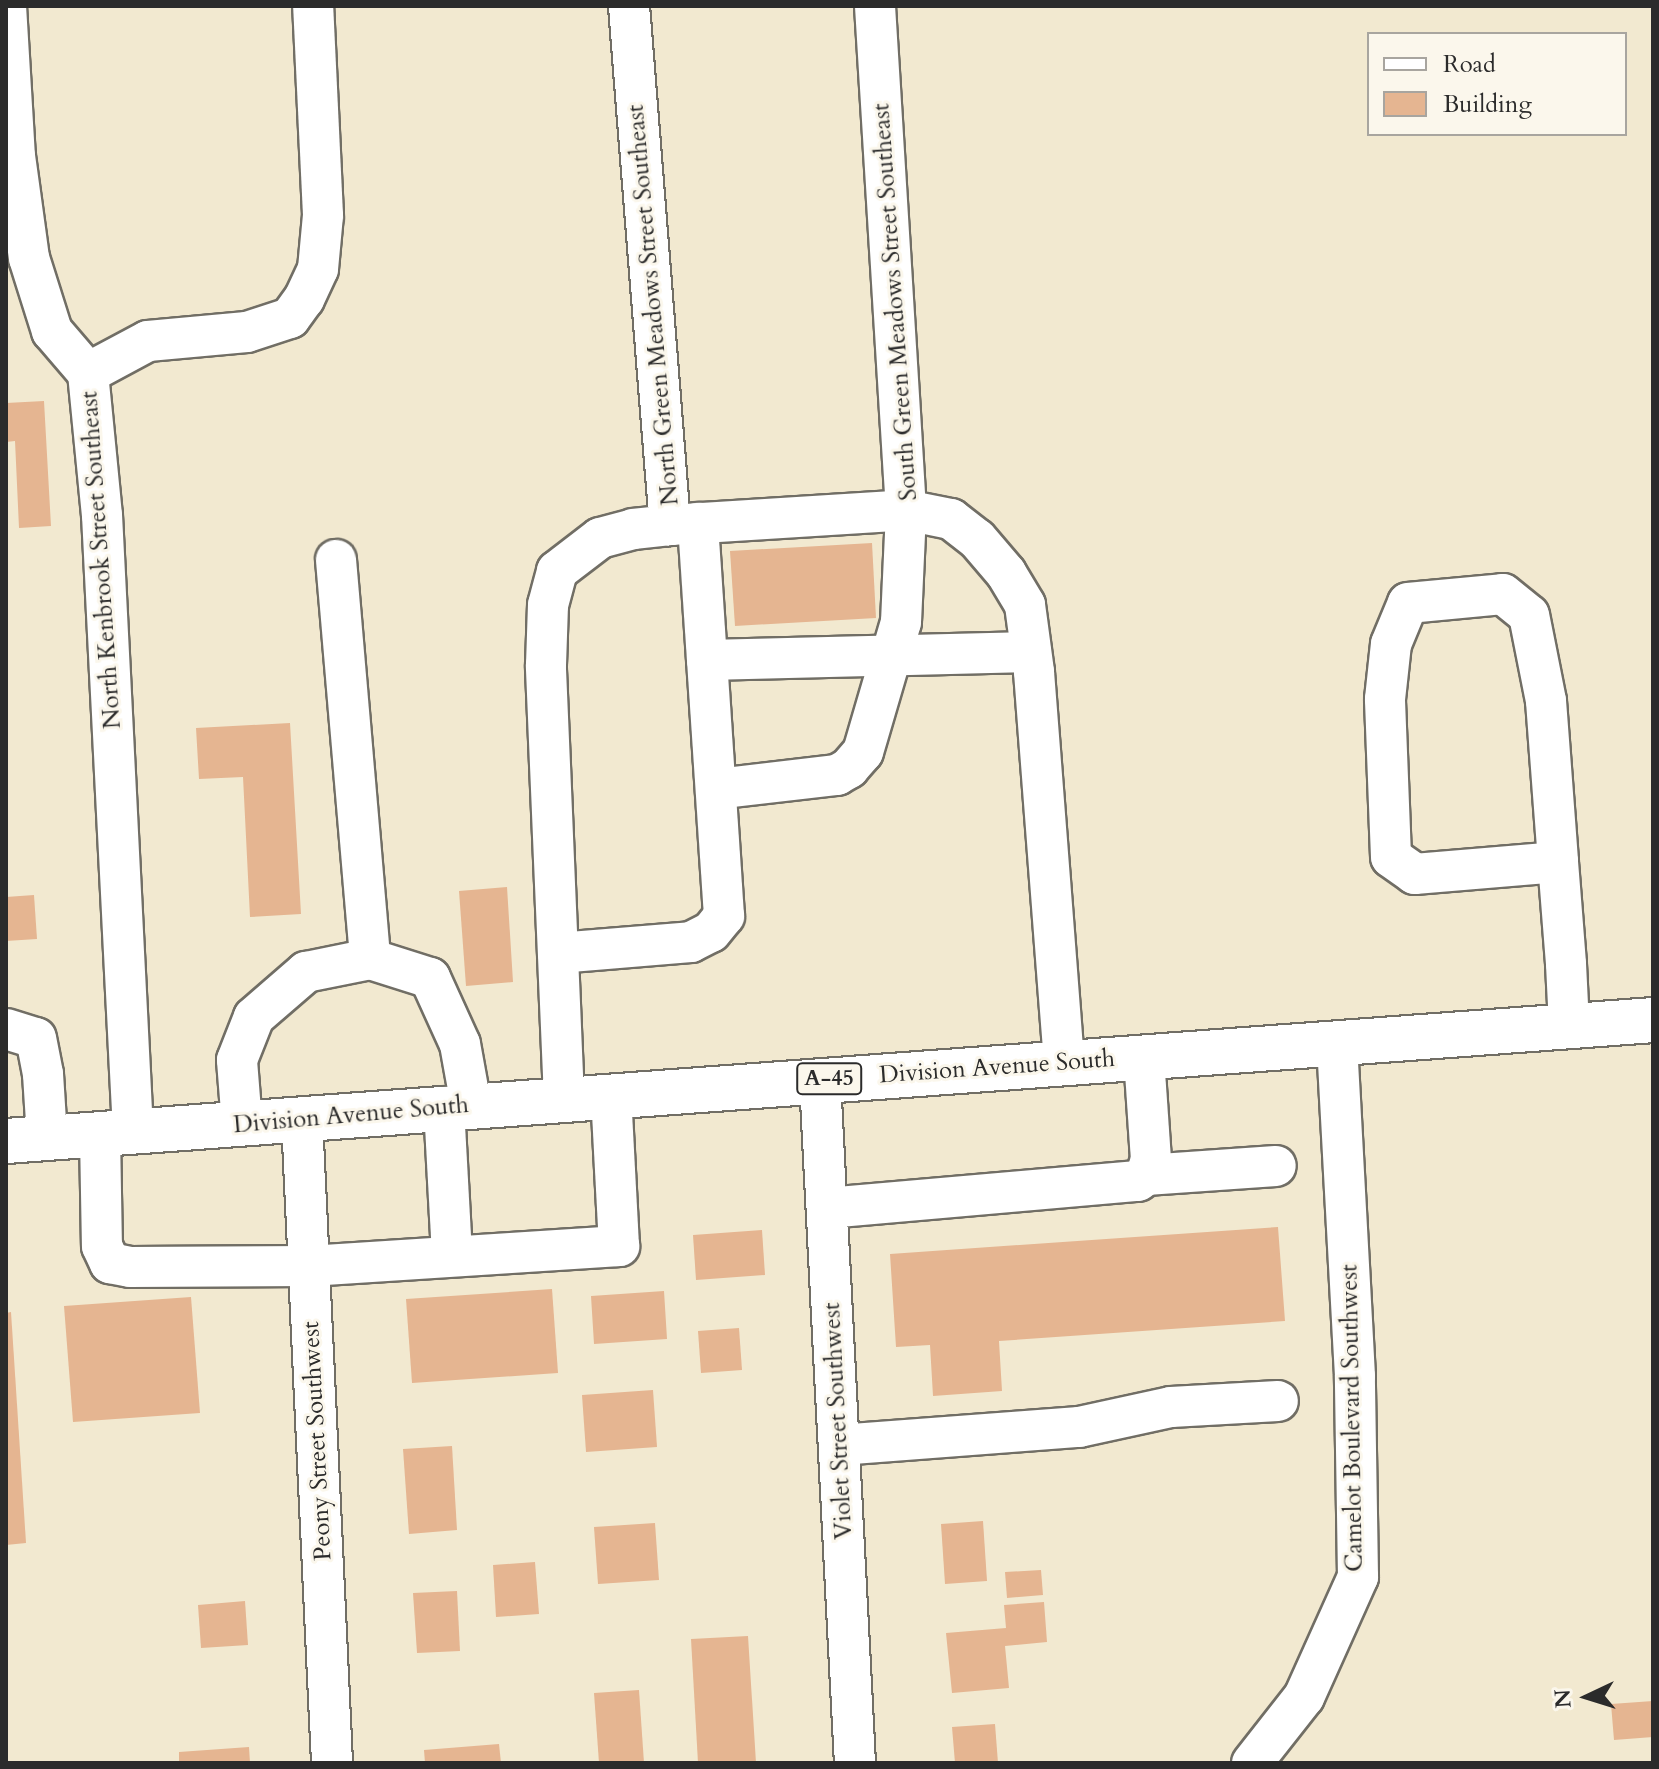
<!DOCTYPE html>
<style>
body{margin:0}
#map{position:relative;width:1659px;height:1769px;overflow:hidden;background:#f2e9d0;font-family:Cardo,serif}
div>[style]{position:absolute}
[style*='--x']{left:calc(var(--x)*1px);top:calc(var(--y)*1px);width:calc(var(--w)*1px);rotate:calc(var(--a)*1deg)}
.building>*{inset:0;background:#e5b591}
.roads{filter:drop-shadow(2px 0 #716e65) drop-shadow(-2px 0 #716e65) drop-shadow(0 2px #716e65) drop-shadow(0 -2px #716e65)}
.minor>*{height:40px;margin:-20px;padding:0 20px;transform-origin:20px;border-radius:20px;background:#fff}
.major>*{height:44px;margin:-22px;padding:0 22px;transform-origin:22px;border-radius:22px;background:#fff}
span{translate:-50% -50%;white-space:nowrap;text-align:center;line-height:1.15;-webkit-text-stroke:6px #fbf7ec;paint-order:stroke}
.shield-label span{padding:2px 6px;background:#fbf7ec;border:2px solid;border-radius:6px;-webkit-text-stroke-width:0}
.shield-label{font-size:22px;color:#2b2b2b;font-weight:700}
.street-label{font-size:24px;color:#2b2b2b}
.frame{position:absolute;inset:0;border:8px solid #2b2b2b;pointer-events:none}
.legend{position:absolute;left:1367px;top:32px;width:260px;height:104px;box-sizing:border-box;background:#fbf7ec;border:2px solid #a8a59f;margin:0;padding:10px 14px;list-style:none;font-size:24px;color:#2b2b2b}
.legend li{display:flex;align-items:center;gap:16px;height:40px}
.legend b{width:40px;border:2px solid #a8a59f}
.north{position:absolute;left:1547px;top:1657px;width:80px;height:80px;-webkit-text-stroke:6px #fbf7ec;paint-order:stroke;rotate:266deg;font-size:22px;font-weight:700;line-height:32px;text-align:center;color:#2b2b2b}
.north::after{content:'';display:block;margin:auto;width:28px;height:36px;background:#2b2b2b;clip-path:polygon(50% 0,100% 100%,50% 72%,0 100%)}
</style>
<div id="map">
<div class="building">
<div style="clip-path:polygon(44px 401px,51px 526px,19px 528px,15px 441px,6px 442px,6px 403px)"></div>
<div style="clip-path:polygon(872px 543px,876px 618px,735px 626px,730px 551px)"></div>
<div style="clip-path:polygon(290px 723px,301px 914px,250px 917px,243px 777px,199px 779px,196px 728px)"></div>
<div style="clip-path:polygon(507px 887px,513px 982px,466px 986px,459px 891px)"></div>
<div style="clip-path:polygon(34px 895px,37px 939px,6px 941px,6px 897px)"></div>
<div style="clip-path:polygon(1278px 1227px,1285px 1321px,999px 1341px,1002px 1391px,933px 1396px,930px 1345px,896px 1347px,890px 1254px)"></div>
<div style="clip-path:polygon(762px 1230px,765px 1275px,696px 1280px,693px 1235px)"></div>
<div style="clip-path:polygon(552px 1289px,558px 1373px,412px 1383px,406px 1299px)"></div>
<div style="clip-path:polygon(664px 1291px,667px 1339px,594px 1344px,591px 1296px)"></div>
<div style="clip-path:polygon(191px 1297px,200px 1413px,73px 1422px,64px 1306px)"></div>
<div style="clip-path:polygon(11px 1312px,26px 1543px,6px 1545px,6px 1313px)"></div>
<div style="clip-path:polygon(739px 1328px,742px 1370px,701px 1373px,698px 1331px)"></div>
<div style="clip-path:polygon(653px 1390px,657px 1447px,586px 1452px,582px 1395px)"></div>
<div style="clip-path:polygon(452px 1446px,457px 1530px,409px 1534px,403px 1449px)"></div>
<div style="clip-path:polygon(983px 1521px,987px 1581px,945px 1584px,941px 1524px)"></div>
<div style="clip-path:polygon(655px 1523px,659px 1580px,598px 1584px,594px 1527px)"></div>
<div style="clip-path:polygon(535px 1562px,539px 1614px,496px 1617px,493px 1565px)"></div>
<div style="clip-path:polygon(1041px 1570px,1043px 1595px,1007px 1598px,1005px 1572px)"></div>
<div style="clip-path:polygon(457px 1591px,460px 1651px,417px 1653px,413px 1593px)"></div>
<div style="clip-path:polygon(245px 1601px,248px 1645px,201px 1648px,198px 1605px)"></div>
<div style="clip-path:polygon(1044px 1602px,1047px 1642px,1005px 1646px,1009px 1688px,952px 1693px,946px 1633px,1006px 1628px,1004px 1605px)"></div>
<div style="clip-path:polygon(748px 1636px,756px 1763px,698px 1763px,691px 1639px)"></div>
<div style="clip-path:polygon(639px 1690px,644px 1763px,599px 1763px,594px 1693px)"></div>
<div style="clip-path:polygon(1653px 1701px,1653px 1737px,1614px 1740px,1611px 1704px)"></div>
<div style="clip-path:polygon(995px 1724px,998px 1763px,955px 1763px,952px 1727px)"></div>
<div style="clip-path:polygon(499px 1744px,501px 1763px,425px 1763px,424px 1750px)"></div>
<div style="clip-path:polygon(249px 1747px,250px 1763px,179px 1763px,179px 1752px)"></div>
</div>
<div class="roads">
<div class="minor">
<div style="--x:6;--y:6;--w:150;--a:86.6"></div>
<div style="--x:15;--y:156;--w:103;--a:82.2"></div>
<div style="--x:29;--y:258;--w:77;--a:72.5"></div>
<div style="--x:52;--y:331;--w:55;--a:49.4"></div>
<div style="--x:88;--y:373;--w:143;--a:84.4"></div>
<div style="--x:102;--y:515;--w:618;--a:87.12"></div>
<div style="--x:629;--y:6;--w:521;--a:85.48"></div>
<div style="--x:88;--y:373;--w:68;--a:-28.1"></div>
<div style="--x:148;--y:341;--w:99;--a:-5.2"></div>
<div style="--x:247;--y:332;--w:45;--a:-18"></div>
<div style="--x:290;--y:318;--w:24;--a:-54"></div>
<div style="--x:304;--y:299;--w:33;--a:-65"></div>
<div style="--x:318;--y:269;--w:54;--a:-84.7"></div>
<div style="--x:323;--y:215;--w:209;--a:-92.7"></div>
<div style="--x:336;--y:560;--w:400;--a:85.1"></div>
<div style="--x:707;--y:660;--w:324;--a:-1.4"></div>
<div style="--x:716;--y:789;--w:122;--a:-6.6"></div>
<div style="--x:837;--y:775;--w:14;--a:-30"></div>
<div style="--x:849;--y:768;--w:21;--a:-49"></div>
<div style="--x:863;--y:752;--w:135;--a:-73.7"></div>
<div style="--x:901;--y:622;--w:112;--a:-87.4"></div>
<div style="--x:906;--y:510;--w:505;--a:-93.52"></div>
<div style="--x:1558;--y:862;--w:144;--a:175.2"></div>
<div style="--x:1415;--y:874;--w:29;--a:-145"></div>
<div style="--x:1391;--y:857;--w:158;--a:-92.2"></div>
<div style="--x:1385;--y:699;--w:55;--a:-83.8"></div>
<div style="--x:1391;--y:644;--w:44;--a:-67.5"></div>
<div style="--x:1408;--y:603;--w:95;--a:-5.4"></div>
<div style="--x:1503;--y:594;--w:33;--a:39"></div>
<div style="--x:1529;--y:615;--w:88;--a:78.8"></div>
<div style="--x:1546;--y:701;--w:161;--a:85.7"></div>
<div style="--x:1558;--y:862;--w:102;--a:85.5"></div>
<div style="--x:1566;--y:964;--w:62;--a:87.2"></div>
<div style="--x:558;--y:953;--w:133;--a:-4.7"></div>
<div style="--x:691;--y:942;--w:22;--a:-27"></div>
<div style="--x:711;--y:932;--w:21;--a:-51"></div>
<div style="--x:724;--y:916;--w:394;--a:-93.8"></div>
<div style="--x:6;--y:1029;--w:31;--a:17"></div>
<div style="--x:36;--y:1038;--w:37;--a:79"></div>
<div style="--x:43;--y:1074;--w:64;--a:86.4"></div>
<div style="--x:820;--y:1080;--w:684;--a:87.07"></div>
<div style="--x:564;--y:1099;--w:434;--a:-92.4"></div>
<div style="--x:546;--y:665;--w:60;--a:-88.1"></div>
<div style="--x:548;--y:605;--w:35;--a:-75"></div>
<div style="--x:557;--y:571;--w:54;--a:-37.5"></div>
<div style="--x:600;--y:538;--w:34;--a:-15"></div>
<div style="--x:633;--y:529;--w:37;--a:-6"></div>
<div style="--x:670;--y:525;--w:236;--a:-3.6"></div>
<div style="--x:906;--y:510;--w:46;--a:11.3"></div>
<div style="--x:951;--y:519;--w:33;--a:38"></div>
<div style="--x:977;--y:539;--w:45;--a:49.5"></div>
<div style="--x:1006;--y:573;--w:37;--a:59"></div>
<div style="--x:1025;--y:605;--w:68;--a:82.3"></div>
<div style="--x:1034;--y:672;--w:391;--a:85.6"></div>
<div style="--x:444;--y:1107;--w:148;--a:86.9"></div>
<div style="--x:302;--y:1119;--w:645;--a:87.33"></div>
<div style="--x:242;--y:1124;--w:64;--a:-94.5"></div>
<div style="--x:237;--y:1060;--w:46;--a:-68.4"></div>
<div style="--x:254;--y:1017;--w:69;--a:-40.9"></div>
<div style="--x:306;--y:972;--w:65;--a:-11.5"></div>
<div style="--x:370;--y:959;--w:63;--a:17.6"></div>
<div style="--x:430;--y:978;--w:72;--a:65.6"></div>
<div style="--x:460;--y:1044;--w:62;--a:79.8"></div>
<div style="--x:100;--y:1135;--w:111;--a:89"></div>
<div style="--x:102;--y:1246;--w:19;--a:65"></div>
<div style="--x:110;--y:1263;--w:20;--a:11"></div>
<div style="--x:130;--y:1267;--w:179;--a:-0.3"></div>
<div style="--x:309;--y:1266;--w:311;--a:-3.7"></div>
<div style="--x:619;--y:1246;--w:151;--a:-93"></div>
<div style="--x:1146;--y:1175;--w:130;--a:-4"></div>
<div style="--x:827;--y:1208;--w:312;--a:-5"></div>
<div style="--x:1138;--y:1181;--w:10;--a:-37"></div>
<div style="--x:1146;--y:1175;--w:16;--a:-72"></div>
<div style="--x:1151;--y:1160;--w:104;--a:-93.9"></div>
<div style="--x:839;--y:1445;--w:241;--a:-4.3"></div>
<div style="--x:1079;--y:1427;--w:94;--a:-12.3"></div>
<div style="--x:1171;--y:1407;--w:107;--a:-3.2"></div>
<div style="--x:1252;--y:1763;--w:84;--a:-51.8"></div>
<div style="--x:1304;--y:1697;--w:132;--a:-65.8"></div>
<div style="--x:1358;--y:1577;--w:201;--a:-90.9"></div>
<div style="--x:1355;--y:1376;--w:333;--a:-93.1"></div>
</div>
<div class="major">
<div style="--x:6;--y:1141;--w:1651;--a:-4.2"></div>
</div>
</div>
<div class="shield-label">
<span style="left:829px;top:1079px">A-45</span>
</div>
<div class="street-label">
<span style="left:895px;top:302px;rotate:-94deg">South Green Meadows Street Southeast</span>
<span style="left:653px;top:305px;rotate:-95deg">North Green Meadows Street Southeast</span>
<span style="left:101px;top:560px;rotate:-94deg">North Kenbrook Street Southeast</span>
<span style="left:997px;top:1067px;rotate:-4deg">Division Avenue South</span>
<span style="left:351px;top:1115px;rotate:-5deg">Division Avenue South</span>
<span style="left:1352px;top:1418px;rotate:-91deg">Camelot Boulevard Southwest</span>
<span style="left:838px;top:1421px;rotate:-93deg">Violet Street Southwest</span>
<span style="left:317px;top:1441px;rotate:-93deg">Peony Street Southwest</span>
</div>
<div class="frame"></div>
<ul class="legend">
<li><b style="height:10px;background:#fff"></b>Road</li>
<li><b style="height:22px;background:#e5b591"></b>Building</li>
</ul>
<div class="north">N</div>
</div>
